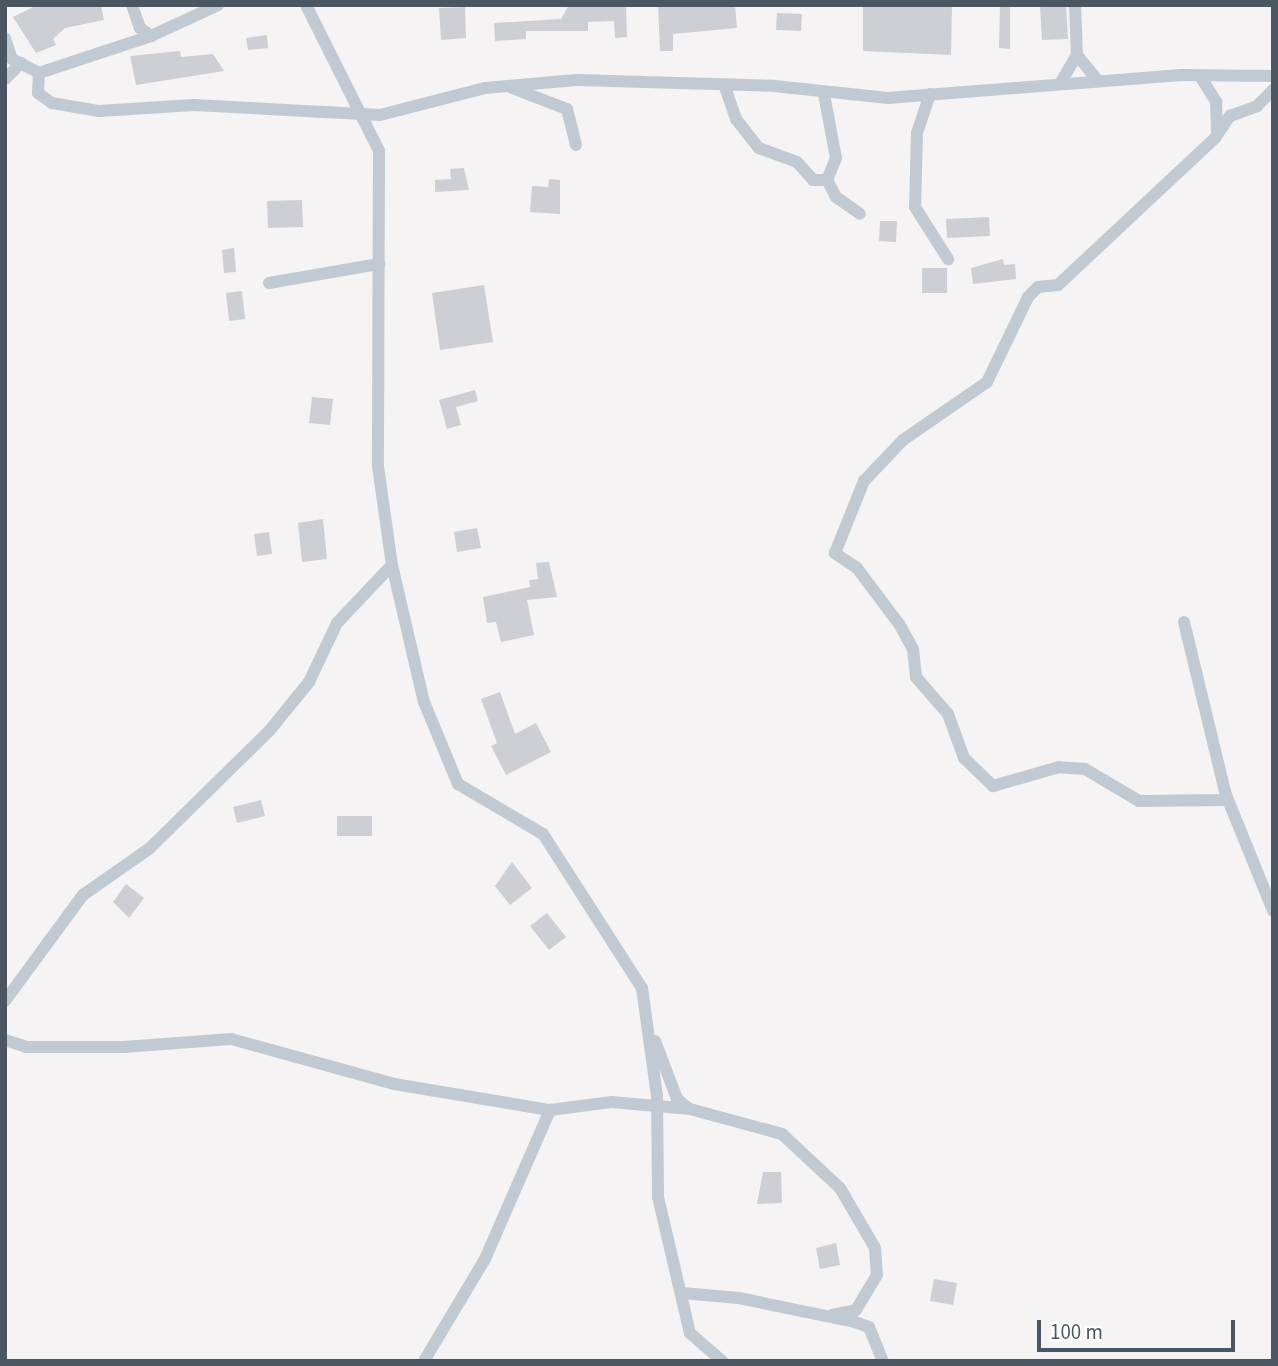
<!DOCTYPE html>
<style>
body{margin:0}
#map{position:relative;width:1278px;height:1366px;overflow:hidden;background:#f5f3f3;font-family:"Source Sans 3",sans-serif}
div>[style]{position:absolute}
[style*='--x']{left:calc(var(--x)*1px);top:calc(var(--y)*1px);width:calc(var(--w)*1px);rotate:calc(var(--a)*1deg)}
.building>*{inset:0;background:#cdcfd5}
.street>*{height:12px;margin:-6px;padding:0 6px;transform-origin:6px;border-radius:6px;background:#c1cad2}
span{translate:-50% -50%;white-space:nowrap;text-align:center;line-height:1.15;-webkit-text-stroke:5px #fff;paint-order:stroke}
.frame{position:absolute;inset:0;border:7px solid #4a5661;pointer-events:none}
.scale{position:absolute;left:1037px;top:1320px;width:198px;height:32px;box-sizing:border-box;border:4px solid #4a5661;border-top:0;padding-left:9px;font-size:21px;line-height:24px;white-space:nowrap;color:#4a5661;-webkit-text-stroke:5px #fff;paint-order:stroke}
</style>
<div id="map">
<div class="building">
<div style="clip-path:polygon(37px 5px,101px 5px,104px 20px,65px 28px,53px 39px,56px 45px,36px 53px,13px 17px)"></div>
<div style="clip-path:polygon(569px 5px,626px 5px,627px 37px,615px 38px,614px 21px,588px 22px,588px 31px,526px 31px,526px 39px,495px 41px,494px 23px,561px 19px)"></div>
<div style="clip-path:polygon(658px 5px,735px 5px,737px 28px,673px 34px,673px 51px,660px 51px)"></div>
<div style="clip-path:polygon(863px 5px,952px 6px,951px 55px,863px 51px)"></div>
<div style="clip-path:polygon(1000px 5px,1010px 5px,1010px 49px,999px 48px)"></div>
<div style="clip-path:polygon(1040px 5px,1066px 5px,1068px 39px,1042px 40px)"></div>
<div style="clip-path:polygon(465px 7px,466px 38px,441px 40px,439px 8px)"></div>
<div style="clip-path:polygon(777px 13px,802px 14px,801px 31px,776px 30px)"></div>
<div style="clip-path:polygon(267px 35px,268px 48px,248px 50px,246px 38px)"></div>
<div style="clip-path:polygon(180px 51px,181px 57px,213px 54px,224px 71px,136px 85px,130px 56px)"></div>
<div style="clip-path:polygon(464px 168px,469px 190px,435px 192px,435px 180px,451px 179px,450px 169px)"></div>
<div style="clip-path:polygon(549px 179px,560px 180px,560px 214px,530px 212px,532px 186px,548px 187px)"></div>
<div style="clip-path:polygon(302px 200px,303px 227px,268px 228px,267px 201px)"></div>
<div style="clip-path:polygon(989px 217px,990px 236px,947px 238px,946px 219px)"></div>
<div style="clip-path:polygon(880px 221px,897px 221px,896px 242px,879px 241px)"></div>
<div style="clip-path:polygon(234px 248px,236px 272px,224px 273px,222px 250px)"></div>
<div style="clip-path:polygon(1003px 259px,1004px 265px,1015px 264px,1016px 279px,973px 284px,971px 268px)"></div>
<div style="clip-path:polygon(922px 268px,947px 268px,947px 293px,922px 293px)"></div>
<div style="clip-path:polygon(484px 285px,493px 342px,440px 350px,432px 293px)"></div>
<div style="clip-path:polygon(242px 291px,245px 319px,229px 321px,226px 293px)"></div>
<div style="clip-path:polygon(475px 390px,478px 401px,456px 407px,461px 425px,447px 429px,439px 400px)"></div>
<div style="clip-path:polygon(312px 397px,333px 399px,330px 425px,309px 423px)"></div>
<div style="clip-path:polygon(323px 519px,327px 559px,302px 562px,298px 523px)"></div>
<div style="clip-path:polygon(477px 528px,481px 548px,457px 552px,454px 532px)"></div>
<div style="clip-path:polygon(269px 532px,272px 554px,257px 556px,254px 534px)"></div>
<div style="clip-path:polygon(549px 562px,557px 597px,527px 600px,534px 635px,501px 642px,496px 622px,487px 623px,483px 597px,530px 587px,529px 580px,538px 579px,536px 563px)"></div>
<div style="clip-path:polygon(500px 692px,515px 734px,536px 723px,551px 752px,506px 775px,491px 746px,497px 743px,481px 699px)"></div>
<div style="clip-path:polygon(261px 800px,265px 816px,237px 823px,233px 807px)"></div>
<div style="clip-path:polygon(337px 816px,372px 816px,372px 836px,337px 836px)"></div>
<div style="clip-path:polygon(512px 862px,532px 888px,510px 905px,495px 886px)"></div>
<div style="clip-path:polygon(126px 884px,144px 898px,129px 918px,113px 902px)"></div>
<div style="clip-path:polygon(547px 913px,566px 937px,549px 950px,530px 926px)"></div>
<div style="clip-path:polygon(763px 1172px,781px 1172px,782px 1203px,757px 1204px)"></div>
<div style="clip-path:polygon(836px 1243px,840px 1265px,820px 1269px,816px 1248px)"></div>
<div style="clip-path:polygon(934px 1279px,957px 1283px,953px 1305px,930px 1301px)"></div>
</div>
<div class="street">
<div style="--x:132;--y:5;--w:24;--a:71"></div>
<div style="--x:140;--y:28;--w:14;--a:36"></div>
<div style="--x:151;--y:36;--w:74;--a:-24.8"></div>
<div style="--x:306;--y:5;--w:163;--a:63.4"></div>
<div style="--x:379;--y:151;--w:315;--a:90.2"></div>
<div style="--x:378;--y:466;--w:100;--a:82"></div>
<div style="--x:392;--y:565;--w:141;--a:76.9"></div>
<div style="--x:424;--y:702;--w:89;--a:67.5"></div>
<div style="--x:458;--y:784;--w:99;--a:30.5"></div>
<div style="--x:543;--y:834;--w:183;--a:57.3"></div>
<div style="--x:642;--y:988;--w:109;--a:82.1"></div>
<div style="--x:657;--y:1096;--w:101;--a:89.4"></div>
<div style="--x:658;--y:1197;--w:140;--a:76.8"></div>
<div style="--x:690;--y:1333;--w:43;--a:41.2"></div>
<div style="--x:5;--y:38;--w:22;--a:72"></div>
<div style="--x:12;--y:59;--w:30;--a:27"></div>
<div style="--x:39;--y:73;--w:118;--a:-18.3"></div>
<div style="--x:1077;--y:55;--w:33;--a:51"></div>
<div style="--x:39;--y:73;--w:20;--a:93"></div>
<div style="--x:38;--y:93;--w:17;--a:36"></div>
<div style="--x:52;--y:103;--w:48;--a:9.7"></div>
<div style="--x:99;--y:111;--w:95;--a:-3.6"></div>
<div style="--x:194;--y:105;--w:186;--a:3.1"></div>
<div style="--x:380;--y:115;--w:108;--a:-14.4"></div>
<div style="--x:485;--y:88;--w:92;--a:-5"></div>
<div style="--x:577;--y:80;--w:197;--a:1.7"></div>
<div style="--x:774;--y:86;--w:115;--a:6"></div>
<div style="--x:888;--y:98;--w:294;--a:-4.5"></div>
<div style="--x:1181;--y:75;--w:92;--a:0.6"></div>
<div style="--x:1200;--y:76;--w:31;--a:58"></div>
<div style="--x:1216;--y:102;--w:29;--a:88"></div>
<div style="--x:5;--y:79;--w:23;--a:-45"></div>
<div style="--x:1060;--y:84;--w:34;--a:-60"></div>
<div style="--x:1077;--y:55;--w:50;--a:-92.3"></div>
<div style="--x:725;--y:87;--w:34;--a:71"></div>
<div style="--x:736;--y:119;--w:37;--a:52"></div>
<div style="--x:759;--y:148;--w:40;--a:20.2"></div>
<div style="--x:797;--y:162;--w:24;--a:48"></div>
<div style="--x:813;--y:180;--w:14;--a:0"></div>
<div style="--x:512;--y:88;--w:59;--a:20.9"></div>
<div style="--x:567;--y:109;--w:37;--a:76"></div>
<div style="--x:824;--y:94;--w:65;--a:79.4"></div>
<div style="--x:836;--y:158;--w:24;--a:112"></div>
<div style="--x:827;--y:180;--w:19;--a:62"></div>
<div style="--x:836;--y:197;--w:29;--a:35"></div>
<div style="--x:930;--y:94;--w:41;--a:108.4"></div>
<div style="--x:917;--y:133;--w:74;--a:91.5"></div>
<div style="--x:915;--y:207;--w:62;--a:57.6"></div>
<div style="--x:269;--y:283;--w:112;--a:-9.8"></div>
<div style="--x:1184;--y:622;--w:178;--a:76.4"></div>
<div style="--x:1226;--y:795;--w:125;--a:67.9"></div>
<div style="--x:1228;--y:800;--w:89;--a:179.4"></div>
<div style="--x:1139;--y:801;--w:63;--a:-149.3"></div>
<div style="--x:1085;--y:769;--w:26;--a:-176"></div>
<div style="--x:1059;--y:767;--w:69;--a:163.9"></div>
<div style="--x:993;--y:786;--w:40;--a:-136"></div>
<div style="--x:964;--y:758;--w:47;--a:-110"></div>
<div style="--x:948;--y:714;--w:49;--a:-130.9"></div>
<div style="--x:916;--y:677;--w:28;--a:-96"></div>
<div style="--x:913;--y:649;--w:29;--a:-119"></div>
<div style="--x:899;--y:624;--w:70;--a:-126.9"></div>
<div style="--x:857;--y:568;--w:27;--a:-146"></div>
<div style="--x:835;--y:553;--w:78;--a:-68.1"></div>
<div style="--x:864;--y:481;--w:57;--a:-46.4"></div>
<div style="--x:903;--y:440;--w:102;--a:-34.6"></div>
<div style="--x:987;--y:382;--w:94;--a:-64.2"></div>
<div style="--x:1028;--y:297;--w:14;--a:-45"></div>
<div style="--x:1038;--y:287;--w:20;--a:-6"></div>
<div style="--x:1058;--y:285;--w:215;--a:-43.1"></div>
<div style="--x:1215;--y:138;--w:27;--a:-56"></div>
<div style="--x:1230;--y:116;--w:29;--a:-20"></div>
<div style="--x:1257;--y:106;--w:23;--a:-45"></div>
<div style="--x:5;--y:1001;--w:132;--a:-53.7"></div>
<div style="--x:83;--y:895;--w:82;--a:-35"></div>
<div style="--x:150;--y:848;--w:168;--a:-44.5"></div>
<div style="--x:270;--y:730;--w:62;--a:-50.9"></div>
<div style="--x:309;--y:682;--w:65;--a:-64.6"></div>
<div style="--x:337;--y:623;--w:80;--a:-46.5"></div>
<div style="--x:5;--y:1040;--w:22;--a:18"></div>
<div style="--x:26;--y:1047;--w:98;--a:0"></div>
<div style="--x:124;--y:1047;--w:107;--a:-4.3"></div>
<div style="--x:231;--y:1039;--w:169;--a:15.4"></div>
<div style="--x:394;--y:1084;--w:158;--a:9.5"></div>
<div style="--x:655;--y:1041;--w:62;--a:69.2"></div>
<div style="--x:677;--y:1099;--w:14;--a:39"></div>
<div style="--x:682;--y:1293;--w:57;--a:5"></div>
<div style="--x:739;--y:1298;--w:118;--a:11.7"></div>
<div style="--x:855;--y:1322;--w:15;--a:20"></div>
<div style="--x:869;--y:1327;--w:37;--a:68"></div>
<div style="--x:424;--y:1361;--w:119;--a:-59.1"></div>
<div style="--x:485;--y:1259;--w:163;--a:-66.4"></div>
<div style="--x:550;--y:1110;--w:63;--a:-7.4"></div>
<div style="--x:612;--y:1102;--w:78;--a:5.1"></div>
<div style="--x:690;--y:1109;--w:95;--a:15.2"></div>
<div style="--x:782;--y:1134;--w:79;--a:43"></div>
<div style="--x:840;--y:1188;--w:69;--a:59.7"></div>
<div style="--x:875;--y:1248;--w:27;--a:86"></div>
<div style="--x:877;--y:1275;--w:41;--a:121"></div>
<div style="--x:856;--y:1310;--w:24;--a:168"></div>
</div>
<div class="frame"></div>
<div class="scale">100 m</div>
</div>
